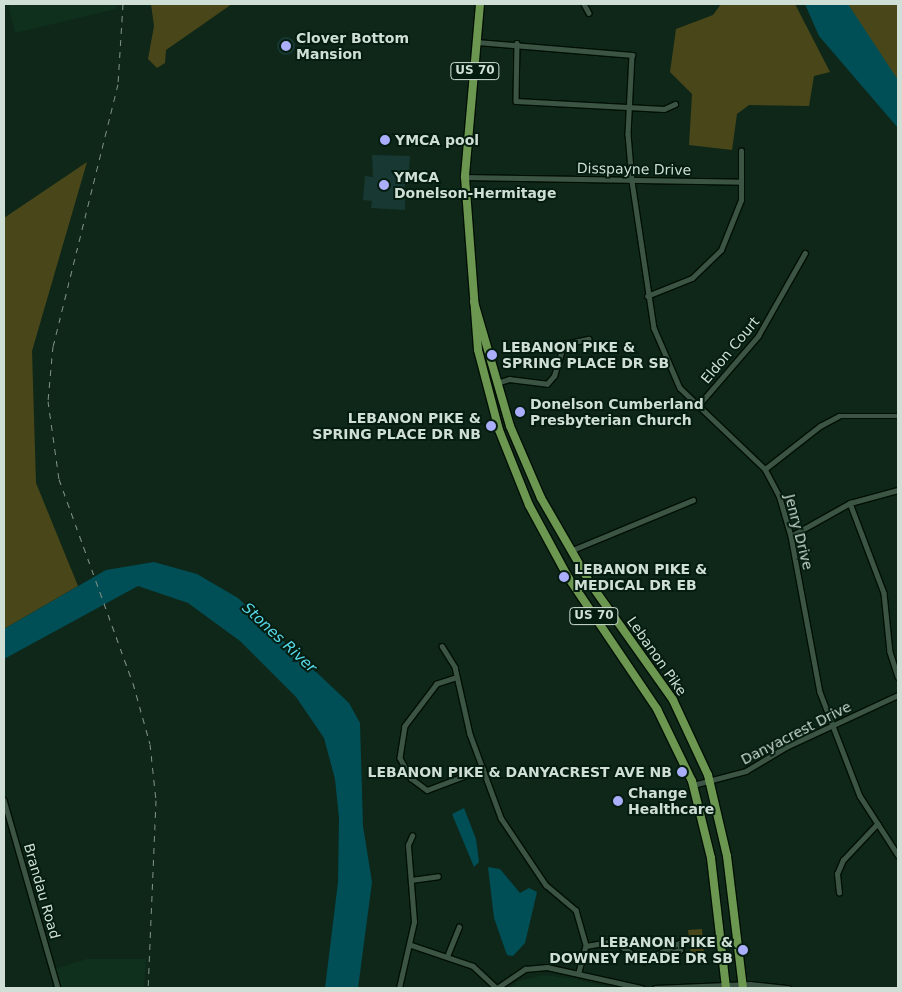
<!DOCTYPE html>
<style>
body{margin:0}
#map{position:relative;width:902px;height:992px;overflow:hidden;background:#0f2719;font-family:"DejaVu Sans",sans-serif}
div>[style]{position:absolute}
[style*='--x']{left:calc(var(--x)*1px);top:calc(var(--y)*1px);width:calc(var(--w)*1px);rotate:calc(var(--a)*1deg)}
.built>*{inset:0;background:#10301e}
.green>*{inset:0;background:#494719}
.water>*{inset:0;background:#004f57}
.building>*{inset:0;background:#173833}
.round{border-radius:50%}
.roads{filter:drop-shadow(1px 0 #000f04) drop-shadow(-1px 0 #000f04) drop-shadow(0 1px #000f04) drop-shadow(0 -1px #000f04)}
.minor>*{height:4.5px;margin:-2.25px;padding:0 2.25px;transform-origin:2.25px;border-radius:2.25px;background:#3b5444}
.primary>*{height:8px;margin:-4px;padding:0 4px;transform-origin:4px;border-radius:4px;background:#6c9750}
.rail>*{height:1px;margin-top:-0.5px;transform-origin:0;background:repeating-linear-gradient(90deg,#809387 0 6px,transparent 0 12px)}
.dots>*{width:14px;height:14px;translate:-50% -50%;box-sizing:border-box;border:2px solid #051d10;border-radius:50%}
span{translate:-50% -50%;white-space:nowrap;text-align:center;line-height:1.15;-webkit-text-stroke:4px #051d10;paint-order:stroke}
.shield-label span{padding:1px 4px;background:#051d10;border:1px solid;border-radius:4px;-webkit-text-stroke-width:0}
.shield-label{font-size:12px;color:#d0dfd5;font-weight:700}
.poi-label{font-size:14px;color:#d0dfd5;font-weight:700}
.left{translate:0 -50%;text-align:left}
.right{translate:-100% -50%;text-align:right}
.street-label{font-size:14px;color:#d0dfd5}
.water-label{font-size:15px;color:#57d8e8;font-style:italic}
.frame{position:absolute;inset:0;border:5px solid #d0dfd5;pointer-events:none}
</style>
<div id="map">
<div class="built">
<div style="clip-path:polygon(8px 4px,117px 4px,116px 9px,15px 33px)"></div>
<div style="clip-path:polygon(87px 959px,146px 959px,144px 988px,61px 988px,55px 969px)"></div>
<div style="clip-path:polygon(544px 975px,575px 979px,613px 988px,509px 988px,518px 981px)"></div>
</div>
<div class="green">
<div style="clip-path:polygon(151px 4px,232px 4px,166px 50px,165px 63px,157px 68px,148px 59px,154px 26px)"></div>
<div style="clip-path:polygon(721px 4px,795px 4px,830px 72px,814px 76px,809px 106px,749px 105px,737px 114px,732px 150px,689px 145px,692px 94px,670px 72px,676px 29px,713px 15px)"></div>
<div style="clip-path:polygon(819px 4px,898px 4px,898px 111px)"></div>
<div style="clip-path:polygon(87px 162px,32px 351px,36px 483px,78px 586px,4px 629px,4px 218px)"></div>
<div style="clip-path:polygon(702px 929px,704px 954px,691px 955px,688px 930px)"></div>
</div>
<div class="water">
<div style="clip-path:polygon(805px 4px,848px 4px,898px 80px,898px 128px,819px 36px)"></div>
<div style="clip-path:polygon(154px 562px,197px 574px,238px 598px,349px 703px,360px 723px,363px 826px,372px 882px,358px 988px,325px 988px,338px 882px,339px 818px,335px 779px,324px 738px,296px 697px,240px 641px,188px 603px,138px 586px,4px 659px,4px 629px,106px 570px)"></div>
<div style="clip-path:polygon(464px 808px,476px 839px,479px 862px,474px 867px,452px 814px)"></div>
<div style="clip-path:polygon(488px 867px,500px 869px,520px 893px,529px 888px,537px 892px,525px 943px,513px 956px,507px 955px,494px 918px)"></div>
</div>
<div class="building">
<div class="round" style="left:277px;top:37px;width:18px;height:18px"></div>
<div style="clip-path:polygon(372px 155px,410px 156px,409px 170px,405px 170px,405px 210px,371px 208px,372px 201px,363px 200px,365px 176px,373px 177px)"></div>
</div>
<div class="roads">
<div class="minor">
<div style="--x:584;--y:4;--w:10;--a:61"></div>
<div style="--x:477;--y:42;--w:156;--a:4.8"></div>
<div style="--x:632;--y:55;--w:79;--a:92.9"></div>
<div style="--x:628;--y:134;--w:47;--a:85.1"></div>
<div style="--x:632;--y:181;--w:149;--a:81.5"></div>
<div style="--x:654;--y:328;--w:65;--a:66.6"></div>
<div style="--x:680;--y:388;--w:117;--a:43.6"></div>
<div style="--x:765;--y:469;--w:30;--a:62"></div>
<div style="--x:779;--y:495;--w:43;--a:73.7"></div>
<div style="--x:791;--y:536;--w:159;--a:79.5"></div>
<div style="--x:820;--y:692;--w:111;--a:69"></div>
<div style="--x:860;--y:796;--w:70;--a:57.2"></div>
<div style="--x:517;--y:43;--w:58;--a:91"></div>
<div style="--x:516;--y:101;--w:148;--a:3.1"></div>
<div style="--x:664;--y:109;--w:12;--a:-24"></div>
<div style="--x:465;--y:177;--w:276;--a:1"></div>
<div style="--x:647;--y:296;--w:48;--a:-21.8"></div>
<div style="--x:692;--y:278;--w:40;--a:-44"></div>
<div style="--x:721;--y:250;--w:54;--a:-68.2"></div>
<div style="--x:741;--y:200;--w:49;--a:-90"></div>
<div style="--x:497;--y:383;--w:13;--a:-18"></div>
<div style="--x:509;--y:379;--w:38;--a:7"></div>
<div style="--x:547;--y:384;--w:11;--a:-49"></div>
<div style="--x:554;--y:376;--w:34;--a:-73"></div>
<div style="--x:564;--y:344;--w:25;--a:-12"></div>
<div style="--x:697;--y:407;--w:94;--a:-49.3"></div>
<div style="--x:758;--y:336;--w:95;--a:-60.5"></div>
<div style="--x:765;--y:469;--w:70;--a:-38"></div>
<div style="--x:820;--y:426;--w:21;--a:-28"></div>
<div style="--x:839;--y:416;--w:59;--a:0"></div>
<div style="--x:850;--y:503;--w:96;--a:69.3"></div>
<div style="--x:884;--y:593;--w:59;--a:84.2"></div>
<div style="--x:890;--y:652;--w:26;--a:72"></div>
<div style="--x:791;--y:536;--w:68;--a:-29.2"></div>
<div style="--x:850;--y:503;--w:50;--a:-15.2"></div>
<div style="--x:570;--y:551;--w:133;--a:-22.5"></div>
<div style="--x:442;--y:646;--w:25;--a:58"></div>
<div style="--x:455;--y:667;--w:69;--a:77.4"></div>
<div style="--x:470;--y:734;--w:90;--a:69.7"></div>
<div style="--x:501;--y:818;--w:81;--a:56.1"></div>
<div style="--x:546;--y:885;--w:39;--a:40"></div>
<div style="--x:576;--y:910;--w:37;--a:74"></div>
<div style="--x:586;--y:946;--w:28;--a:105"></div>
<div style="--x:455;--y:678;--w:19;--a:162"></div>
<div style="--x:437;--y:684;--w:53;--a:127.3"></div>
<div style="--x:405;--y:726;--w:32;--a:99"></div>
<div style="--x:400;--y:758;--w:23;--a:61"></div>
<div style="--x:411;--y:778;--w:20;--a:37"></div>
<div style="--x:427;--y:790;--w:60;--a:-20.6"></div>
<div style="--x:693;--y:785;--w:55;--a:-14.8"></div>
<div style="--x:746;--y:771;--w:47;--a:-31"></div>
<div style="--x:786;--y:747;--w:123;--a:-24.9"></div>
<div style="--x:4;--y:800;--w:196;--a:74"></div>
<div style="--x:411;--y:880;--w:27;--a:-8"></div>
<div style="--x:839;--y:893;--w:19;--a:-96"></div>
<div style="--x:837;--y:874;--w:15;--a:-67"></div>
<div style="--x:843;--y:860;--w:50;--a:-46.6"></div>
<div style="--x:411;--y:945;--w:65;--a:18.7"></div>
<div style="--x:473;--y:966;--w:33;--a:43"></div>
<div style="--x:586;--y:946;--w:27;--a:-10"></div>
<div style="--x:613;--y:941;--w:37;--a:33"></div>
<div style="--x:644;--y:961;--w:38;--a:-17"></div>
<div style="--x:680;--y:950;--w:7;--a:-90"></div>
<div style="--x:680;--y:943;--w:25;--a:153"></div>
<div style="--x:448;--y:954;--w:29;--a:-68"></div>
<div style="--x:399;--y:988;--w:68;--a:-77.2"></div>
<div style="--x:414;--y:922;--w:77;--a:-94.5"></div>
<div style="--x:408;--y:845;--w:10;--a:-66"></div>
<div style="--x:497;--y:988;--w:34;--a:-34"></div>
<div style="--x:525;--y:969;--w:22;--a:-5"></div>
<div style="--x:547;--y:967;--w:97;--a:12.5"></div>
<div style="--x:655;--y:988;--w:95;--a:-2.4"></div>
<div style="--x:750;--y:984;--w:39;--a:6"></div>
</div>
<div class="primary">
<div style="--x:480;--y:4;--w:174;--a:95"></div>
<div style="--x:465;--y:177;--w:173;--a:85.7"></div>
<div style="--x:478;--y:350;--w:83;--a:75.3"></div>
<div style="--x:499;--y:430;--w:81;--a:68.2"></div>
<div style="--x:529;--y:505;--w:82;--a:61.6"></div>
<div style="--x:568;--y:577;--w:159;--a:56"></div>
<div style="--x:657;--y:709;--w:80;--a:64.1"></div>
<div style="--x:692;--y:781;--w:79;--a:76.1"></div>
<div style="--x:711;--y:858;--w:131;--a:83.4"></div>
<div style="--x:474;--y:302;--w:129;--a:73.8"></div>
<div style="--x:510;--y:426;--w:78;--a:66.7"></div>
<div style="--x:541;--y:498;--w:98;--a:60"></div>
<div style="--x:590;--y:583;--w:143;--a:54.6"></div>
<div style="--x:673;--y:700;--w:83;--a:65"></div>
<div style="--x:708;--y:775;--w:83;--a:76.8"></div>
<div style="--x:727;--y:856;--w:133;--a:83.1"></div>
</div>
</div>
<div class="rail">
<div style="--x:123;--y:4;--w:80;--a:93.6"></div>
<div style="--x:118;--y:84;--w:270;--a:103.9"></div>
<div style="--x:53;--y:346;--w:55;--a:95.2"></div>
<div style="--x:48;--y:401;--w:79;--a:82"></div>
<div style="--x:59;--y:479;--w:217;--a:70.1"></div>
<div style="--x:133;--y:683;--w:63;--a:74.4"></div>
<div style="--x:150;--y:744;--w:56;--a:83.9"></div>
<div style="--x:156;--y:800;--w:188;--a:92.4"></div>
</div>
<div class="dots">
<div style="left:286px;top:46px;background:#abaffb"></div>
<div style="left:385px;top:140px;background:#abaffb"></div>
<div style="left:384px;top:185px;background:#abaffb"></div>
<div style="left:492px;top:355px;background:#abaffb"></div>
<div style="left:520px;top:412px;background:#abaffb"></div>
<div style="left:491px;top:426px;background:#abaffb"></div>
<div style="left:564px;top:577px;background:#abaffb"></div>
<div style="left:682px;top:772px;background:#abaffb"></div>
<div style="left:618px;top:801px;background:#abaffb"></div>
<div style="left:743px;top:950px;background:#abaffb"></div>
</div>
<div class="shield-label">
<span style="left:475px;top:71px">US 70</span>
<span style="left:594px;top:616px">US 70</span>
</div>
<div class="poi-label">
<span class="left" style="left:296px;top:46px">Clover Bottom<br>Mansion</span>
<span class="left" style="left:395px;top:140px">YMCA pool</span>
<span class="left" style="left:394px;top:185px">YMCA<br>Donelson-Hermitage</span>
<span class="left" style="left:502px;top:355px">LEBANON PIKE &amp;<br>SPRING PLACE DR SB</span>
<span class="left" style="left:530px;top:412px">Donelson Cumberland<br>Presbyterian Church</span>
<span class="right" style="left:481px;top:426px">LEBANON PIKE &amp;<br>SPRING PLACE DR NB</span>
<span class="left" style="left:574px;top:577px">LEBANON PIKE &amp;<br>MEDICAL DR EB</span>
<span class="right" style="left:672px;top:772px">LEBANON PIKE &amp; DANYACREST AVE NB</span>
<span class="left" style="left:628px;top:801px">Change<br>Healthcare</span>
<span class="right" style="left:733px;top:950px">LEBANON PIKE &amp;<br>DOWNEY MEADE DR SB</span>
</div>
<div class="street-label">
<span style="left:634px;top:169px;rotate:1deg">Disspayne Drive</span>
<span style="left:730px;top:350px;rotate:-50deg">Eldon Court</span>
<span style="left:799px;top:532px;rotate:76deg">Jenry Drive</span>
<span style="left:657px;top:656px;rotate:55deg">Lebanon Pike</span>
<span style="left:796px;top:733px;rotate:-27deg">Danyacrest Drive</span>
<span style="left:42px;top:891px;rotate:74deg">Brandau Road</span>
</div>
<div class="water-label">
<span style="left:279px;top:638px;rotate:43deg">Stones River</span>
</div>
<div class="frame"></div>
</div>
